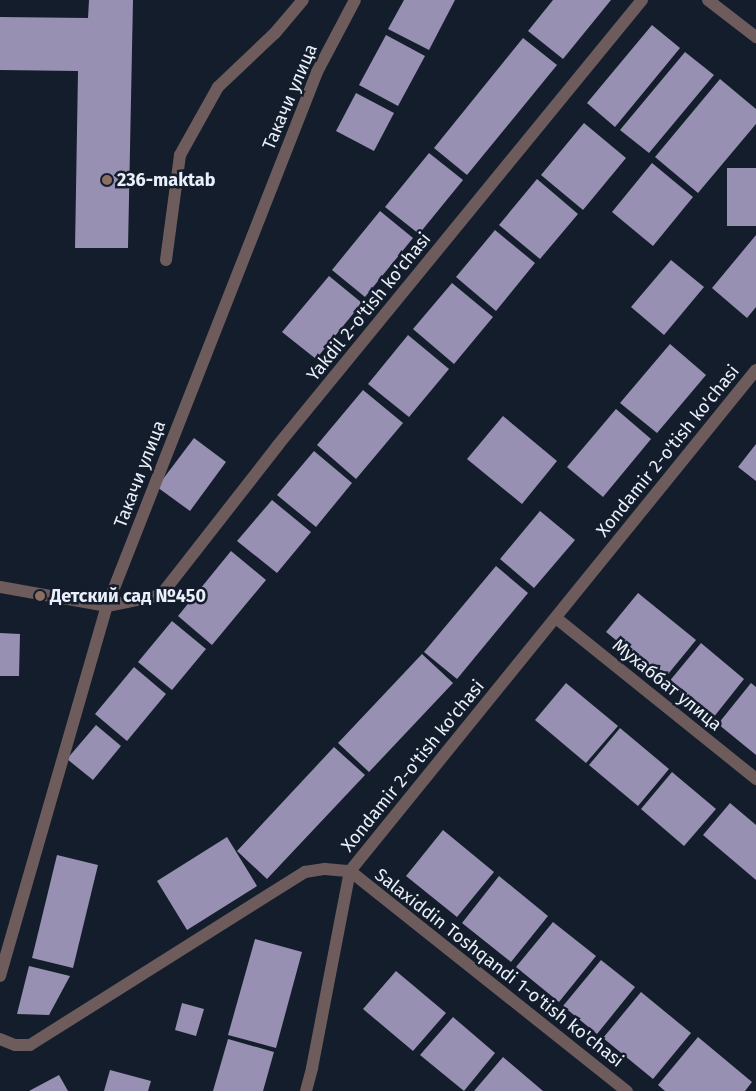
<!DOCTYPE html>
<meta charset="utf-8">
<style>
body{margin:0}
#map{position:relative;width:756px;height:1091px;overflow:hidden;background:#141d2b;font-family:"Fira Sans",sans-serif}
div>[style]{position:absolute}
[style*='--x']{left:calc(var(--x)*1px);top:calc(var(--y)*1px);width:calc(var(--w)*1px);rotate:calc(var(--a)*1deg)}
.building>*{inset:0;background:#9790b3}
.service>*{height:12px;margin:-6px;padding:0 6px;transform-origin:6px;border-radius:6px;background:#6e5c5c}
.minor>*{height:12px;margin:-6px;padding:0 6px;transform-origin:6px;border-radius:6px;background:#6e5c5c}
.tertiary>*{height:12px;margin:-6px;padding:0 6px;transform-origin:6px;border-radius:6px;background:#6e5c5c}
.dots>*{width:14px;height:14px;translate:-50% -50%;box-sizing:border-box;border:2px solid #141d2b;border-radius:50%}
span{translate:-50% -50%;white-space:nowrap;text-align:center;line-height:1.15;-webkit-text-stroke:5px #141d2b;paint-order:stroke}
.street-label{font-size:18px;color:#eaf0fb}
.poi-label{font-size:18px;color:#eaf0fb;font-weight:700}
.left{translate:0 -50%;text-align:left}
</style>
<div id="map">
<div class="building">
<div style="clip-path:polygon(89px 0,133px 0,128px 248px,75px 248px,78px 71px,0 70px,0 17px,88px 18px)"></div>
<div style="clip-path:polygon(404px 0,455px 0,429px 50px,388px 29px)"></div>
<div style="clip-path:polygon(553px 0,611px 0,563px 59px,528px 31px)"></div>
<div style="clip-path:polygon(652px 25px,680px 48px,615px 127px,587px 103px)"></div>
<div style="clip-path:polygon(386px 35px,425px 56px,398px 106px,359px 85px)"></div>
<div style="clip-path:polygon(523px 38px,557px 65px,467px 175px,434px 148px)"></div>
<div style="clip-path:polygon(685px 52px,714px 75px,649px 153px,620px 130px)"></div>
<div style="clip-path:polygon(720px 79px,756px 109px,756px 124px,698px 193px,655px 157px)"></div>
<div style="clip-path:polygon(356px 93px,394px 113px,374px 151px,336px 131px)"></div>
<div style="clip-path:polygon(584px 123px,626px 158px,583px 210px,541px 175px)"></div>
<div style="clip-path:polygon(429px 153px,463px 180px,419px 234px,385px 207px)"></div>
<div style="clip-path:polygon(652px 163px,693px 197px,653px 246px,612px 212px)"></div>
<div style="clip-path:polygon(727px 168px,756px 168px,756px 226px,727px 226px)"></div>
<div style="clip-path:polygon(537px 179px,578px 214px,540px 259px,499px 225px)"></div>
<div style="clip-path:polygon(380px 211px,413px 238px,365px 297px,332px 270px)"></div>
<div style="clip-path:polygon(495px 230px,535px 263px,496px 311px,456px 277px)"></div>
<div style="clip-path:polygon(756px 235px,756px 307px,747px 318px,712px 288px)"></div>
<div style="clip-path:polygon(671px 260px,704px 287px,664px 335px,631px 307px)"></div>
<div style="clip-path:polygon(329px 276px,362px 303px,316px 359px,282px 332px)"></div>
<div style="clip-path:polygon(452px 283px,493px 317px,454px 364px,413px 329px)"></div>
<div style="clip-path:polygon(408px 335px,449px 369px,409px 417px,368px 384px)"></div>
<div style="clip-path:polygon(670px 344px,706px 375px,657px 433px,620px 403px)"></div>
<div style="clip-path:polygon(363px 390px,403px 423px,356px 479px,317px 445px)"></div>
<div style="clip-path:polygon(616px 409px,651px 439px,603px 497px,567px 467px)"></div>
<div style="clip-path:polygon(503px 416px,557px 461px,522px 504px,467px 459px)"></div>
<div style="clip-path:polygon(194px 438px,226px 462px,190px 511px,157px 487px)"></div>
<div style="clip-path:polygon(756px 444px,756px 481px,738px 467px)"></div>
<div style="clip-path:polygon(314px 451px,352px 483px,316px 527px,277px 495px)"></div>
<div style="clip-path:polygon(272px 500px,311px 532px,277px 573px,237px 541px)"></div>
<div style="clip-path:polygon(540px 511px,575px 540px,534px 588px,500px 559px)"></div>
<div style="clip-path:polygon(231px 551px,266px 580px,212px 645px,178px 616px)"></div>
<div style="clip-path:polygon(496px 566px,528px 593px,457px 679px,424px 652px)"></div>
<div style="clip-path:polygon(638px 593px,696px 640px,664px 679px,606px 632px)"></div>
<div style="clip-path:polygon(172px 621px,206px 649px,172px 690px,138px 662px)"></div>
<div style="clip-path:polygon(0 633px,20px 634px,19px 676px,0 676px)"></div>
<div style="clip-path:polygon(701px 643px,744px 679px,713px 718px,668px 683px)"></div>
<div style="clip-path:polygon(422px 654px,453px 683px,369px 772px,338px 743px)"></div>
<div style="clip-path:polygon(134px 667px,166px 694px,127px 741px,95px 714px)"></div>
<div style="clip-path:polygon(566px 683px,618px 726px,586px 763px,535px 720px)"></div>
<div style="clip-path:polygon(751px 683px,756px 687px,756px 755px,718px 724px)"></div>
<div style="clip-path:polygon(96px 725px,121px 746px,93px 780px,67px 759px)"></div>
<div style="clip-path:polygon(620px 728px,669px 769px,638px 806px,589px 765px)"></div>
<div style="clip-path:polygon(334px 747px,365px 775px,267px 879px,237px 851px)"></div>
<div style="clip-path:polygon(672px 772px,716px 809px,684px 846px,641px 809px)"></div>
<div style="clip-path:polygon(730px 803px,756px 825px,756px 880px,703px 835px)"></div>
<div style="clip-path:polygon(443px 830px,494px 872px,457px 917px,406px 876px)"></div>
<div style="clip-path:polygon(227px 837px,257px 886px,187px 930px,157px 881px)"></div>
<div style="clip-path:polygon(57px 855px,98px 865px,73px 968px,32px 958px)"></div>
<div style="clip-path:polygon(499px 876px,548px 916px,511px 962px,462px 923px)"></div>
<div style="clip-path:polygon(553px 922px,596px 956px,559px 1002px,516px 967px)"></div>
<div style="clip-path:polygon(255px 939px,302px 952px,276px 1048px,228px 1035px)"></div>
<div style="clip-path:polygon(601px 960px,635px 987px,597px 1034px,563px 1006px)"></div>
<div style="clip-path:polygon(29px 966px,70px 976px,49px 1015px,17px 1014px)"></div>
<div style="clip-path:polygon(396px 971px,446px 1013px,413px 1051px,363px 1009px)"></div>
<div style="clip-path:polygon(641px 992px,691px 1033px,653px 1079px,603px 1038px)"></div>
<div style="clip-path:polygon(182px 1003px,204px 1009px,196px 1036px,175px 1030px)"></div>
<div style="clip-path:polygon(453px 1017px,495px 1053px,464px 1091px,420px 1055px)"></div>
<div style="clip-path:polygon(698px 1037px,752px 1082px,745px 1091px,665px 1091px,658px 1085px)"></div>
<div style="clip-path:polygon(228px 1039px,274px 1052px,263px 1091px,213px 1091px)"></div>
<div style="clip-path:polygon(503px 1057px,543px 1091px,474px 1091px)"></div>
<div style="clip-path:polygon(110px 1070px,151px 1081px,148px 1091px,104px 1091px)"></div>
<div style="clip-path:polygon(59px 1075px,68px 1091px,29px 1091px)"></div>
</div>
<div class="service">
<div style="--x:166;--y:260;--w:106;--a:-82.4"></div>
<div style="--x:180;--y:155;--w:78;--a:-60.8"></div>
<div style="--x:218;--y:87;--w:79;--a:-43.5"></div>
<div style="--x:275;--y:33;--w:43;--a:-49.7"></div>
<div style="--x:0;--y:587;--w:109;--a:10.1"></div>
</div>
<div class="minor">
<div style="--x:107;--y:606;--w:55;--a:-11.5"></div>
<div style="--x:161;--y:595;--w:190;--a:-52"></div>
<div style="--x:278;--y:445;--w:575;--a:-50.72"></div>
<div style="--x:556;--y:618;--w:257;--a:38.8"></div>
<div style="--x:0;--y:976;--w:385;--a:-73.9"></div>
<div style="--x:107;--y:606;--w:574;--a:-68.53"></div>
<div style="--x:317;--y:72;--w:81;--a:-62.2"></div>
<div style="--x:0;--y:1039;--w:16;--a:22"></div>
<div style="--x:15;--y:1045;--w:15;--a:0"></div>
<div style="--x:30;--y:1045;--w:325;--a:-32.2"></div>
<div style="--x:305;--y:872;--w:20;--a:-9"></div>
<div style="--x:325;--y:869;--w:25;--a:5"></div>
<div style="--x:350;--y:871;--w:645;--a:-50.98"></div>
<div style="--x:306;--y:1091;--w:24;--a:-75"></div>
<div style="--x:312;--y:1068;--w:201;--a:-79.1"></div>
<div style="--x:350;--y:871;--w:354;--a:38.5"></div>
</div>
<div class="tertiary">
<div style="--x:708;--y:0;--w:61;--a:37.6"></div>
</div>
<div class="dots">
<div style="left:107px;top:180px;background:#8d6e63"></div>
<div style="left:40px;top:596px;background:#8d6e63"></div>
</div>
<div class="street-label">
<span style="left:290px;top:97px;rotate:-67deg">Такачи улица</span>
<span style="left:369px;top:307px;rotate:-51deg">Yakdil 2-o'tish ko'chasi</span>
<span style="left:668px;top:451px;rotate:-51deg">Xondamir 2-o'tish ko'chasi</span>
<span style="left:140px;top:474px;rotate:-69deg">Такачи улица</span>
<span style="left:667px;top:685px;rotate:39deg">Мухаббат улица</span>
<span style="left:413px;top:766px;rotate:-51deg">Xondamir 2-o'tish ko'chasi</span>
<span style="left:499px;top:968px;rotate:38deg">Salaxiddin Toshqandi 1-o'tish ko'chasi</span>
</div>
<div class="poi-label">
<span class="left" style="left:117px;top:180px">236-maktab</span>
<span class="left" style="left:50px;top:596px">Детский сад №450</span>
</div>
</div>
